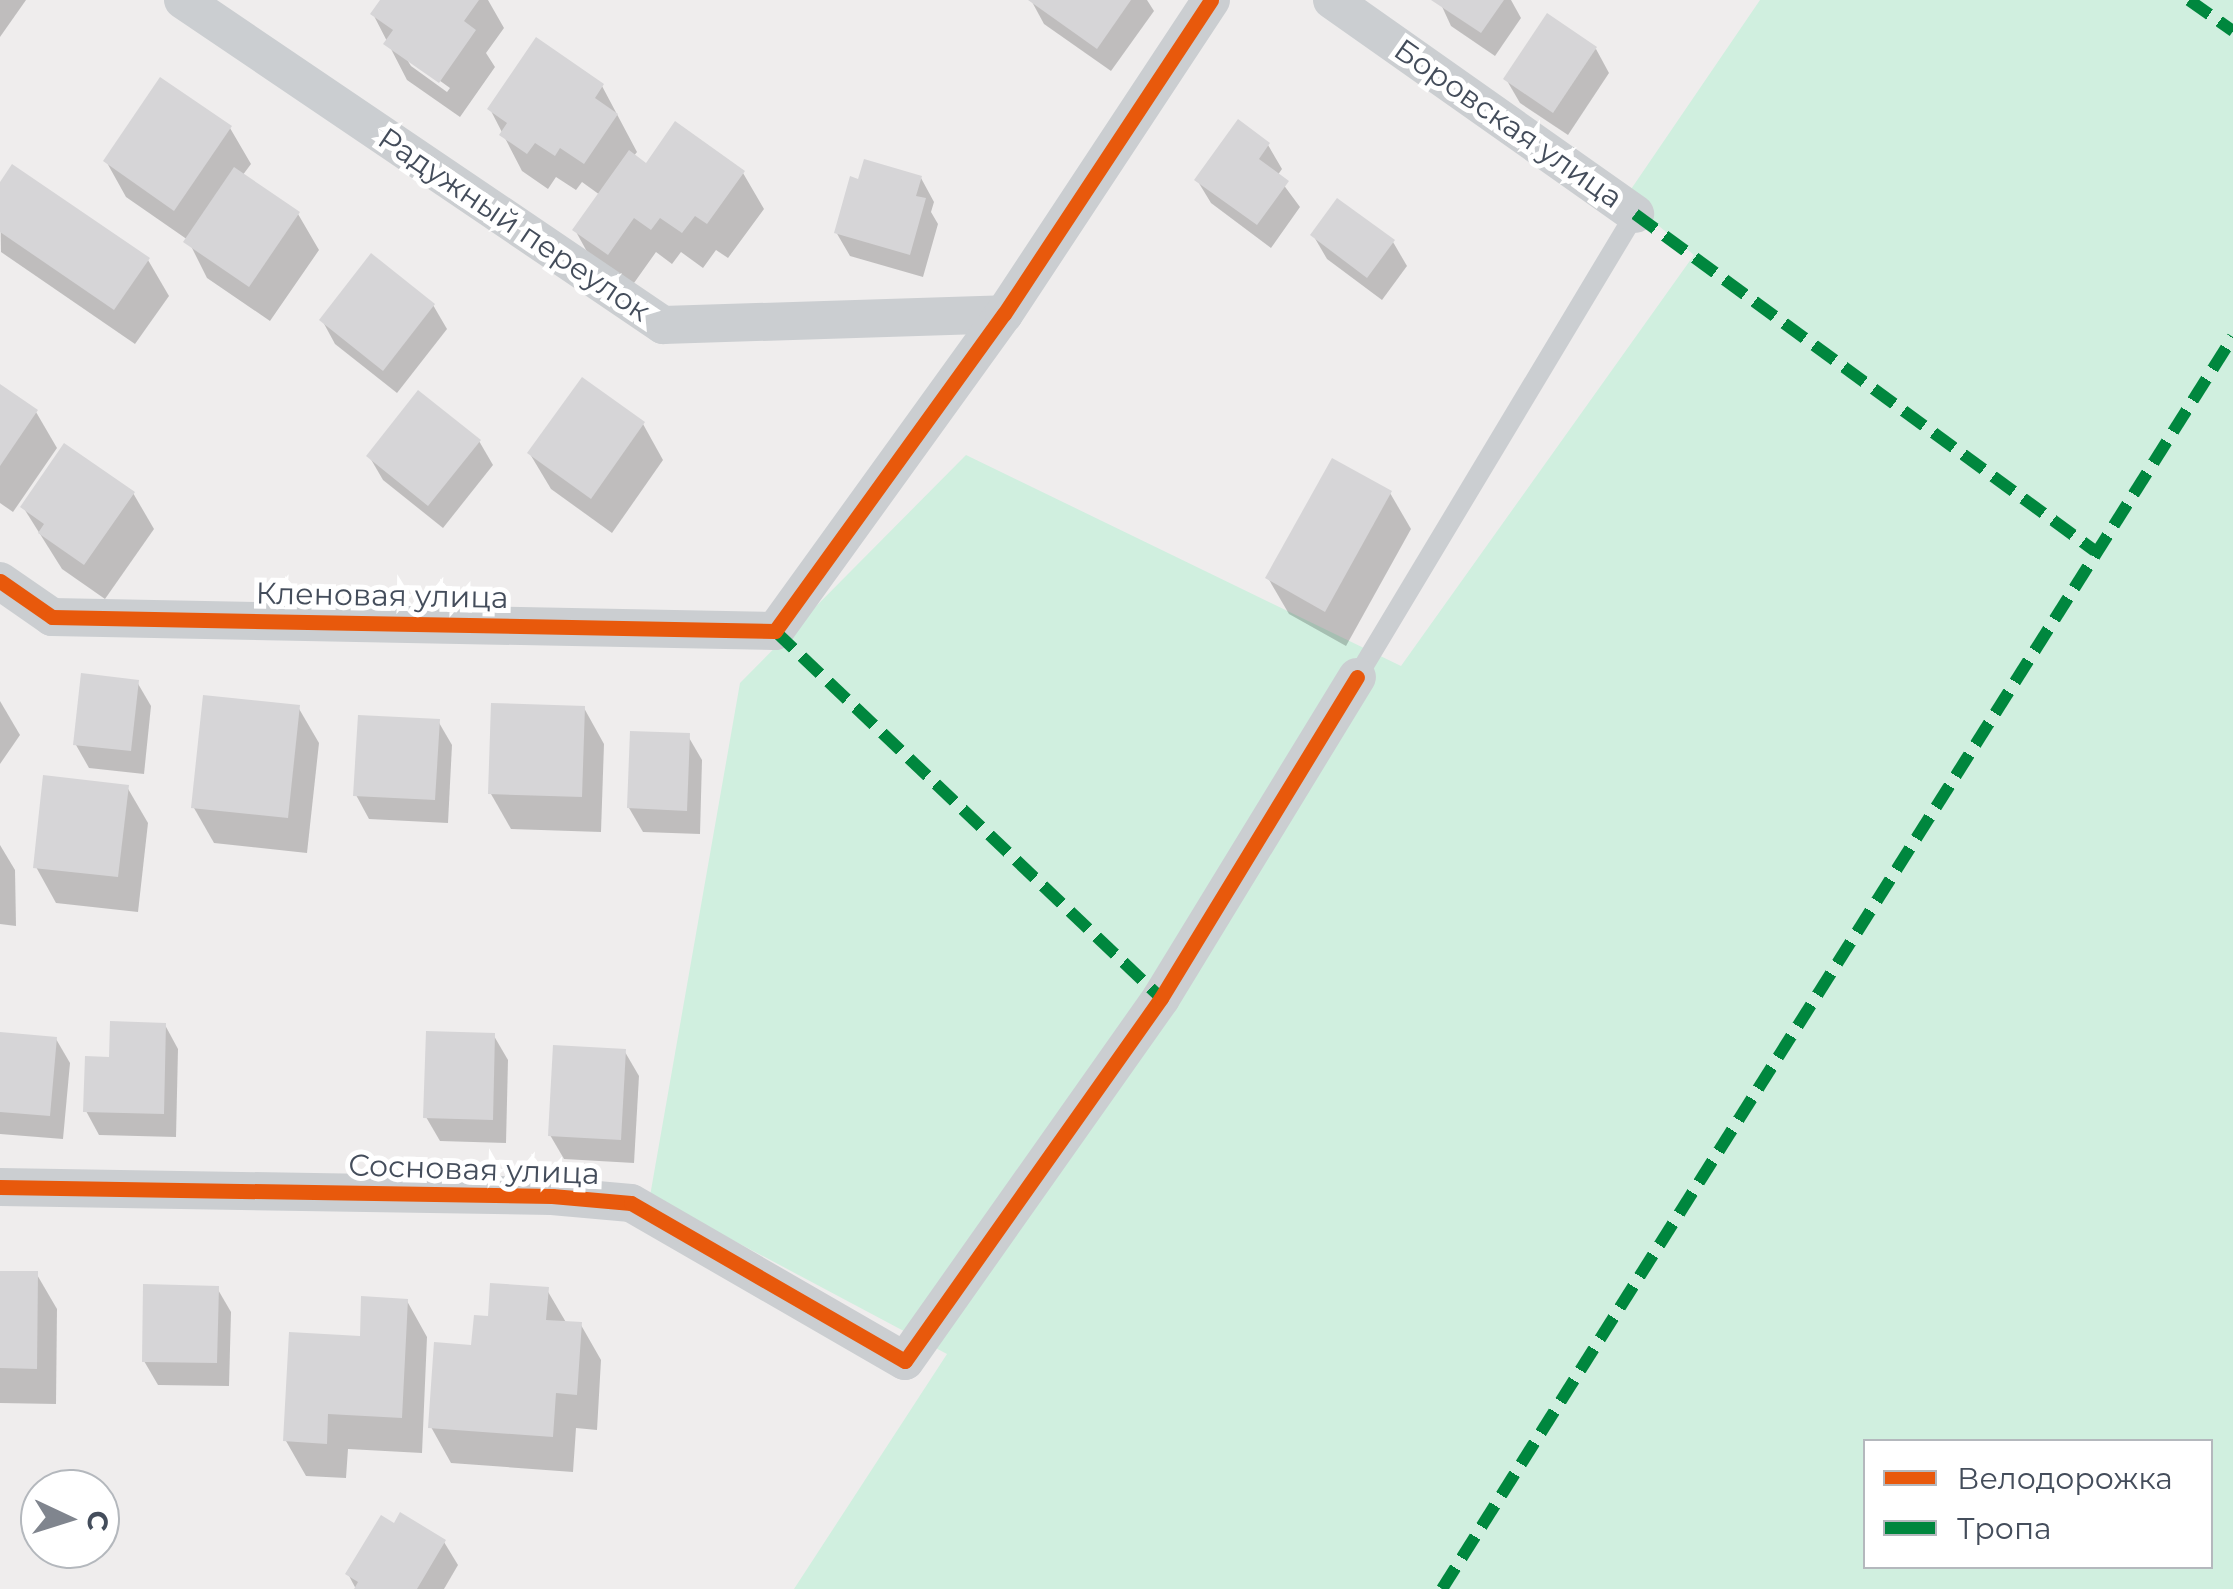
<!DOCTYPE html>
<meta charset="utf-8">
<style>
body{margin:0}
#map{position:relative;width:2233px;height:1589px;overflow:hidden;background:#efeded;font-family:Montserrat,sans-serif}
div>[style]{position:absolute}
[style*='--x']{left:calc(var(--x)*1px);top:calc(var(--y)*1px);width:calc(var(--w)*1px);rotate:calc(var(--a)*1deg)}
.green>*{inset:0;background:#d0efdf}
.shadow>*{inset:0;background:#0003}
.building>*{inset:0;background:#d6d5d7}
.service>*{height:20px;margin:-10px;padding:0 10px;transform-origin:10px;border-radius:10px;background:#cbced1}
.minor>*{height:38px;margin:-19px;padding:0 19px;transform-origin:19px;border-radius:19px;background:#cbced1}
.quiet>*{height:12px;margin-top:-6px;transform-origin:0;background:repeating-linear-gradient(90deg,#00873e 0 25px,transparent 0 37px)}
.cycleway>*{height:15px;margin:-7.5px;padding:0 7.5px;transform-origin:7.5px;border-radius:7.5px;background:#e8590c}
span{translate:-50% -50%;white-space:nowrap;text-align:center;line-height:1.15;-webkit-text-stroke:10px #fff;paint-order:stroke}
.street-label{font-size:30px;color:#444d5b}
.legend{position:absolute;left:1863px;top:1439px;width:350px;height:130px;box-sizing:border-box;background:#fff;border:2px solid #b4b8bd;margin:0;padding:12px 18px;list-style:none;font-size:30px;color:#444d5b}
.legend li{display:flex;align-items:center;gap:20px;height:50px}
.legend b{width:50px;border:2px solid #b4b8bd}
.north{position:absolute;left:20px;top:1469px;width:100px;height:100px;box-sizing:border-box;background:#fff;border:2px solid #b4b8bd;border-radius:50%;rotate:94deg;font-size:28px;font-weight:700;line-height:40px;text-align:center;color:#444d5b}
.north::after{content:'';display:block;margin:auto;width:35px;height:45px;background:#80858e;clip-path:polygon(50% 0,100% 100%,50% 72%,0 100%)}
</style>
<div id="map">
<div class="green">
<div style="clip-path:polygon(evenodd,1760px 0,2233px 0,2233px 1589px,794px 1589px,947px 1354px,650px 1196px,740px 683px,966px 455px,1401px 666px,1694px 255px,1625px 198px,1760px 0,1866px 1442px,2210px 1442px,2210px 1566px,1866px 1566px,1866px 1442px)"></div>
</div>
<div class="shadow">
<div style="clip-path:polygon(0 0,26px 0,0 37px)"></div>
<div style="clip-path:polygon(evenodd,383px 0,488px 0,504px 28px,486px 53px,495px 67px,460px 117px,407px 80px,373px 14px,383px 0,404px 55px,450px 88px,447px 92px,411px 66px,404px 55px)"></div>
<div style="clip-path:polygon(1031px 0,1147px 0,1154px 11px,1111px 71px,1044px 24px)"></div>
<div style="clip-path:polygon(1439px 0,1511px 0,1521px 18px,1495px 56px,1451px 26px)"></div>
<div style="clip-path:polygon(1596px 49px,1609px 73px,1568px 135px,1520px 103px,1506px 79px)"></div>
<div style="clip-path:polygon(602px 86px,637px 152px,633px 157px,647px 166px,743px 173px,764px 209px,728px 258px,716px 250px,703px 268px,681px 252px,672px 264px,656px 252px,629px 290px,595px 266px,575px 230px,600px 195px,582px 182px,576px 190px,556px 177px,548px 189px,522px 171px,490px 109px)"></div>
<div style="clip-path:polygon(230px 128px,251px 164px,242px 176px,298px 214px,319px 250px,270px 321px,207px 278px,188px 240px,126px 197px,106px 161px)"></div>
<div style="clip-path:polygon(1268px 145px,1282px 169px,1277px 176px,1300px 207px,1271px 248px,1211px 203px,1197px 180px)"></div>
<div style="clip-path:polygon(921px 178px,934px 202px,931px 212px,938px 224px,923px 277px,850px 256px,836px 232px)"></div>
<div style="clip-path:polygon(0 187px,148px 260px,169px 296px,135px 344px,1px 252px)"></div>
<div style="clip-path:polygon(1313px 235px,1393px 242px,1407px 266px,1382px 300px,1327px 259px)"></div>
<div style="clip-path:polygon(433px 305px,447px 329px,397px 393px,335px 344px,322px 320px)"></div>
<div style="clip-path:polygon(0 387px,36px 412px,57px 448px,13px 512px,0 503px)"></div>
<div style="clip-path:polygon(643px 424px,663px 460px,612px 533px,551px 489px,530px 454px)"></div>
<div style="clip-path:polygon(479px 441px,493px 465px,443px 528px,383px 480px,369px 456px)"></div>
<div style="clip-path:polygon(133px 493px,154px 529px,105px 599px,62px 569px,23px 507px)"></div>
<div style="clip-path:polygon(1390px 493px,1411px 529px,1346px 646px,1289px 614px,1268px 578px)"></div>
<div style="clip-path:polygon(137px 682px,151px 706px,144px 774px,89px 768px,76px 745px)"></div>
<div style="clip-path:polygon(0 701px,20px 735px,0 764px)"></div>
<div style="clip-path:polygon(298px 707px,319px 743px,307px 853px,214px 843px,194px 808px)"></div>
<div style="clip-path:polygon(584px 708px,604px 744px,601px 832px,511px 829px,491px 794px)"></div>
<div style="clip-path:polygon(438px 721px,452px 745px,448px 823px,369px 819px,356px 795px)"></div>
<div style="clip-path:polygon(688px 736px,702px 760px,700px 834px,643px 832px,629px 808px)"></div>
<div style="clip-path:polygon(127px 787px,148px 823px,138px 912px,56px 903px,36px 867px)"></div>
<div style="clip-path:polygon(0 845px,15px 870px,16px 926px,0 924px)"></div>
<div style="clip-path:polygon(165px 1025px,178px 1049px,176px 1137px,99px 1135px,86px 1111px)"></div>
<div style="clip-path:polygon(0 1035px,56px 1039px,70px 1063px,63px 1139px,0 1134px)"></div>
<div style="clip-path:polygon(494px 1036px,508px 1060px,506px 1143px,440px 1141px,426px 1117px)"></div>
<div style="clip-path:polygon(625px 1052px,639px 1076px,634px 1163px,564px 1159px,550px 1135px)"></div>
<div style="clip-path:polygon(0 1273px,36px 1273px,57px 1309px,56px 1404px,0 1403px)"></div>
<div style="clip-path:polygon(217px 1288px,231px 1312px,229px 1386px,158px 1385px,144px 1361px)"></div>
<div style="clip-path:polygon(547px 1290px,567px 1324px,581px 1325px,601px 1360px,597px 1430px,576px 1428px,573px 1472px,451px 1463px,431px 1427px,474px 1348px)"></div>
<div style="clip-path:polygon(407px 1301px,427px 1337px,422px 1453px,348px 1449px,346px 1478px,306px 1476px,286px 1441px,362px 1338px)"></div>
<div style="clip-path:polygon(395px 1526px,444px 1542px,458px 1565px,444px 1589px,356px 1589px,348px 1574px)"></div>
</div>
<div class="building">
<div style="clip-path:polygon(380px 0,479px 0,464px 21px,476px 30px,439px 83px,383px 44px,393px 30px,370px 14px)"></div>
<div style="clip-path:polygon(1028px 0,1131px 0,1097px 49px)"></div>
<div style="clip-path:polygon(1431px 0,1504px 0,1481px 33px)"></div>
<div style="clip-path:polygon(1547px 13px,1597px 47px,1553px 113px,1503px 79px)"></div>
<div style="clip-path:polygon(536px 37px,604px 84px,595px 98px,618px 114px,584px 164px,560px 148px,555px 156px,535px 143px,527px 154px,499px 135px,507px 123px,487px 109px)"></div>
<div style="clip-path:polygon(160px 77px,232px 126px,174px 211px,103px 161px)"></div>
<div style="clip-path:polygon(1238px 119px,1270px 143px,1259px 159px,1289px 181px,1257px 225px,1194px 180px)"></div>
<div style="clip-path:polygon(675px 121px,745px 171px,707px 224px,695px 216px,682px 233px,660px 218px,651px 230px,634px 218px,608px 255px,572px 230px,629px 150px,646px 163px)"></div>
<div style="clip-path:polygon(864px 159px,922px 176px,916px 196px,926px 198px,910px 255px,834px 233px,850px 176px,858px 179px)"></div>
<div style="clip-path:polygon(12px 164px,150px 258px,114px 310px,0 232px,0 182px)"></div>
<div style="clip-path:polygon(234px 167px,300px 212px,249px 287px,183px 242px)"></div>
<div style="clip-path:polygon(1337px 198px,1395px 240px,1367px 278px,1310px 235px)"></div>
<div style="clip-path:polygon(371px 253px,435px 304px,383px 371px,319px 320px)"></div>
<div style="clip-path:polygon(582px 377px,645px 422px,591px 499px,527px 453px)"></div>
<div style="clip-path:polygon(0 384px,38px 410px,0 466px)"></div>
<div style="clip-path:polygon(418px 390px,481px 440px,428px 506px,366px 456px)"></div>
<div style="clip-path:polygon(64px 443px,135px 492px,84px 565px,38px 533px,44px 524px,20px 507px)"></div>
<div style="clip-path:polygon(1332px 458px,1392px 491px,1325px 612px,1265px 578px)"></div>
<div style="clip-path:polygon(81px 673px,139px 680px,131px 751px,73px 745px)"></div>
<div style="clip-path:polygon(203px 695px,300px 705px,288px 818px,191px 808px)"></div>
<div style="clip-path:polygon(491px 703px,585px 706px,582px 797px,488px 794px)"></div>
<div style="clip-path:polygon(358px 715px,440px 719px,435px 800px,353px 796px)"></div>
<div style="clip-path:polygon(630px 731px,690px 733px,687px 811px,627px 808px)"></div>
<div style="clip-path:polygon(43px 775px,129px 785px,118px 877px,33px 868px)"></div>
<div style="clip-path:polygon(110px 1021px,166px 1023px,164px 1114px,83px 1112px,85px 1056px,109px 1057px)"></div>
<div style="clip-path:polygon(426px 1031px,495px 1033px,493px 1120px,423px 1118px)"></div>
<div style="clip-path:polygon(0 1032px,57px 1037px,50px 1116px,0 1112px)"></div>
<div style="clip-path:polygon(553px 1045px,626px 1049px,621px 1140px,548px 1136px)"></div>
<div style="clip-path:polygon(0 1271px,38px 1271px,37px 1369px,0 1368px)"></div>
<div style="clip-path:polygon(490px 1283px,549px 1287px,546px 1320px,582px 1322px,577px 1395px,556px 1393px,553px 1437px,428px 1428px,434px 1342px,471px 1345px,474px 1315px,488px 1316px)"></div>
<div style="clip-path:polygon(143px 1284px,219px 1286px,217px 1363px,142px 1362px)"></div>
<div style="clip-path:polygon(361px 1296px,408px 1299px,402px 1418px,328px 1414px,327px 1444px,283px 1441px,289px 1332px,360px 1336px)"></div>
<div style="clip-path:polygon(400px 1512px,446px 1540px,417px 1589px,354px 1589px,358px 1582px,345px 1574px,381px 1515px,394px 1523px)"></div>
</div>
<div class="service">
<div style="--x:1357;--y:677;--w:540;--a:-59.02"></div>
</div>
<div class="minor">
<div style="--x:183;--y:0;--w:580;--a:34.1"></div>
<div style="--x:663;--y:325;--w:341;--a:-1.8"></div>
<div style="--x:1332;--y:0;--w:371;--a:35.2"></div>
<div style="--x:0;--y:581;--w:63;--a:34.7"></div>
<div style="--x:52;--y:617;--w:723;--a:1.11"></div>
<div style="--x:775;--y:631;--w:391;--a:-54.2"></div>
<div style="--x:1004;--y:314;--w:376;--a:-56.6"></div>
<div style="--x:0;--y:1187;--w:552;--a:0.93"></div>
<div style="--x:552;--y:1196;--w:79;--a:5.1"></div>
<div style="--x:631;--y:1203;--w:316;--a:30"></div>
<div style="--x:905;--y:1361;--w:444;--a:-54.8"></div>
<div style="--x:1161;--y:998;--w:376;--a:-58.6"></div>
</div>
<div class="quiet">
<div style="--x:2189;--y:0;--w:54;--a:35.2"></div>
<div style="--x:1635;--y:214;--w:570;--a:36.23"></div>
<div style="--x:775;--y:631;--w:533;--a:43.55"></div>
<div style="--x:1442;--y:1589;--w:1481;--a:-57.72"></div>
</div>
<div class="cycleway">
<div style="--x:0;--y:581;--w:63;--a:34.7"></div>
<div style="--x:52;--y:617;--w:723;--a:1.11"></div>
<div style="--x:775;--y:631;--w:391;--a:-54.2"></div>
<div style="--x:1004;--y:314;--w:376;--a:-56.6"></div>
<div style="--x:0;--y:1187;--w:552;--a:0.93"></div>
<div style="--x:552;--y:1196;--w:79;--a:5.1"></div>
<div style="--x:631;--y:1203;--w:316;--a:30"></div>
<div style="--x:905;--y:1361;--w:444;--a:-54.8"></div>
<div style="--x:1161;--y:998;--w:376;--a:-58.6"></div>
</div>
<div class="street-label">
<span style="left:1508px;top:124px;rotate:35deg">Боровская улица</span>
<span style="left:514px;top:225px;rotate:34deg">Радужный переулок</span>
<span style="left:382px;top:596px;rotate:1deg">Кленовая улица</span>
<span style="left:474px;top:1170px;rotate:2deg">Сосновая улица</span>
</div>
<ul class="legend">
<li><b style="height:12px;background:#e8590c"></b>Велодорожка</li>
<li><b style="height:12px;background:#00873e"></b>Тропа</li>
</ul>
<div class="north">С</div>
</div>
